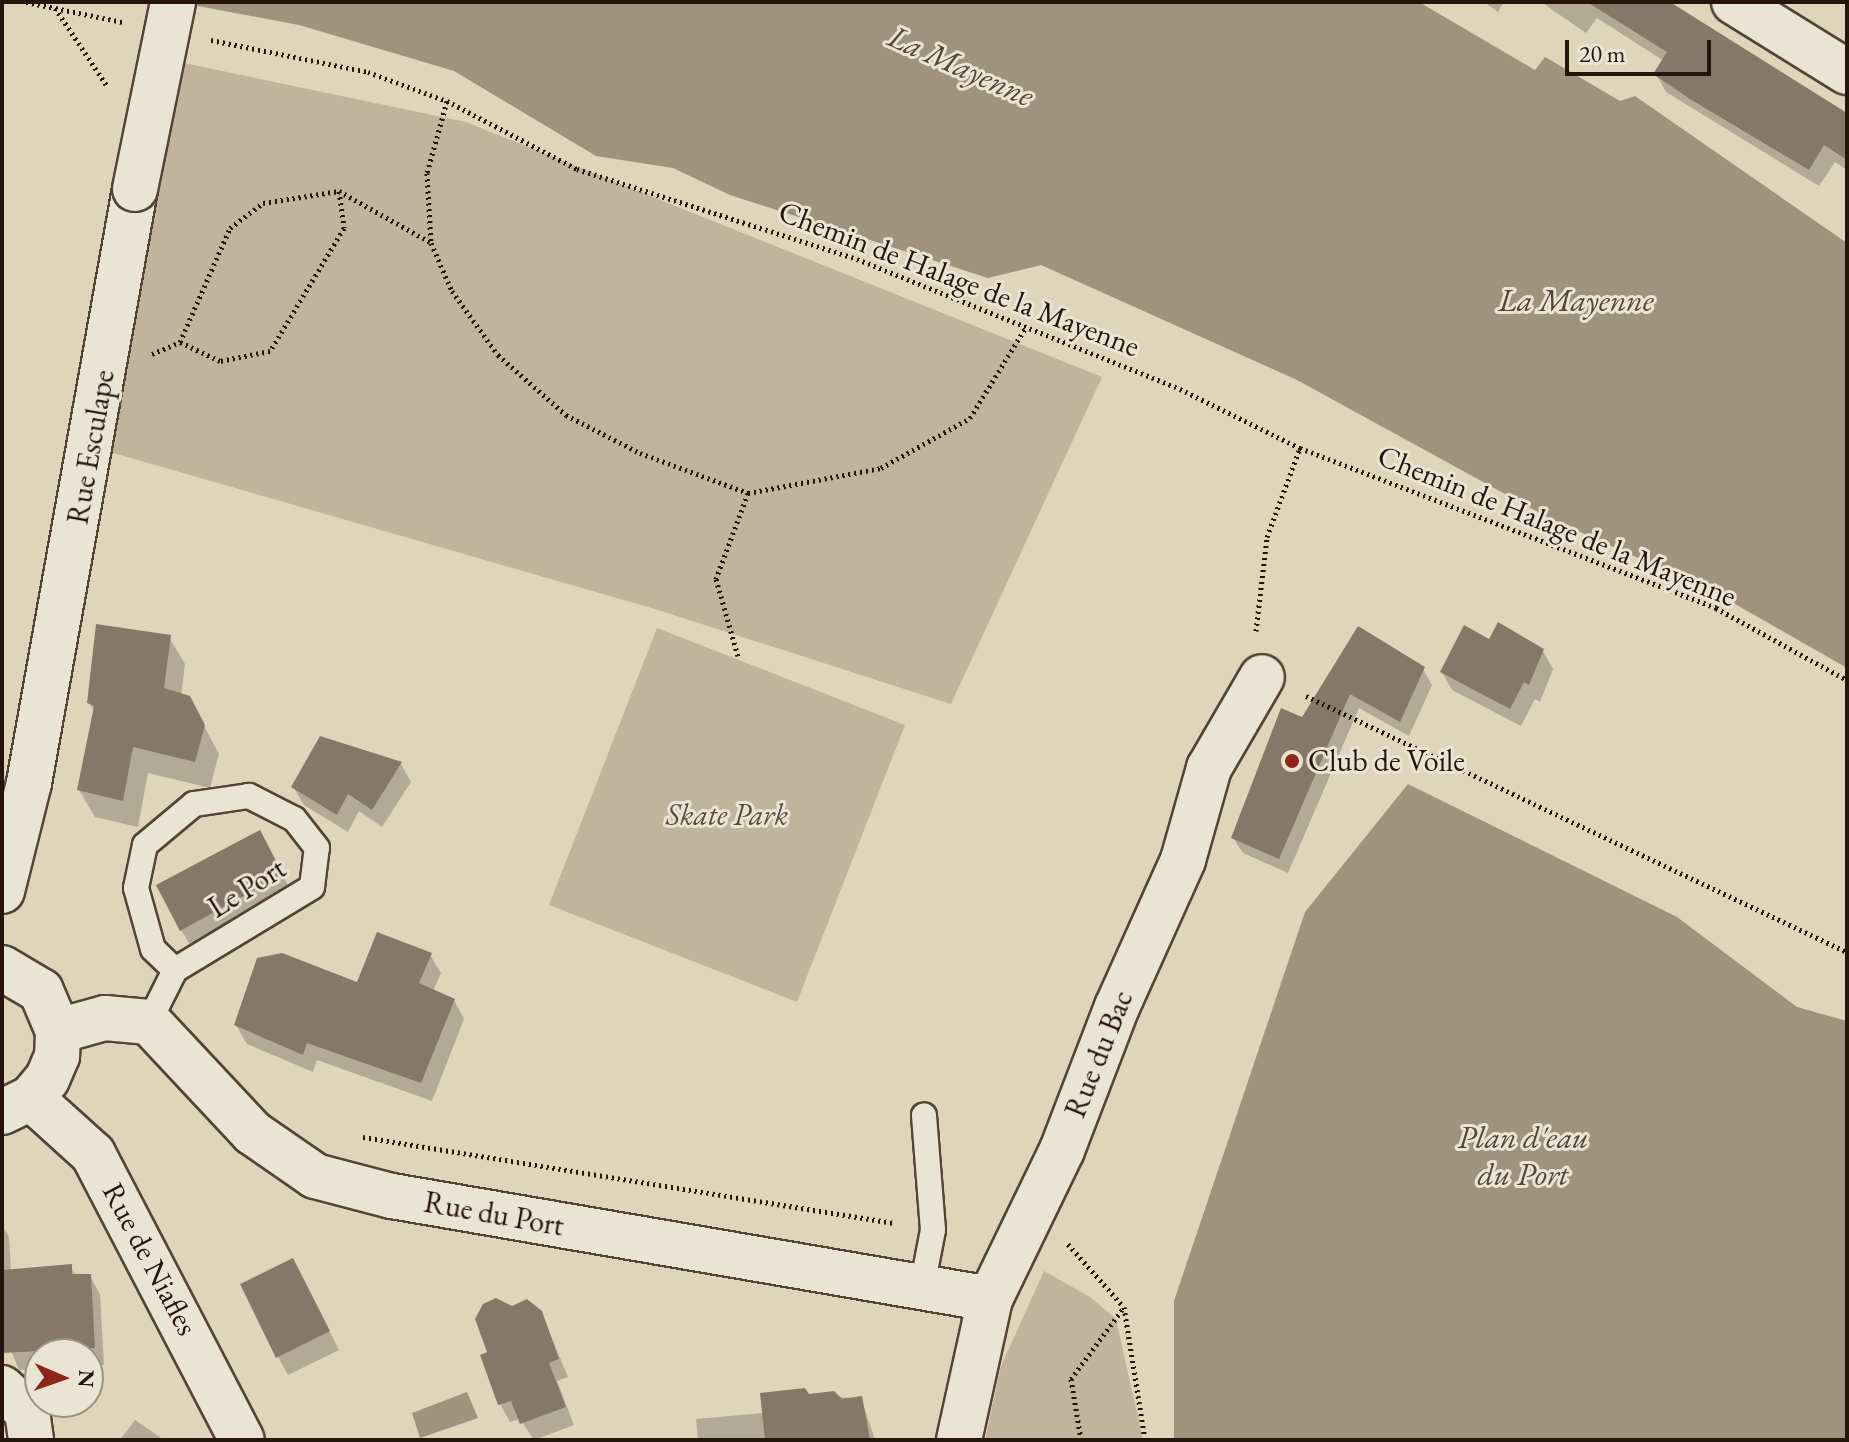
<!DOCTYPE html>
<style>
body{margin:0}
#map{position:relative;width:1849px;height:1442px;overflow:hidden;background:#dfd5bb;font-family:"EB Garamond",serif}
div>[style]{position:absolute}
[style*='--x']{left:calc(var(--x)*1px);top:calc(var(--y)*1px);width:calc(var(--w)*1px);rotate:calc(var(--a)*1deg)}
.green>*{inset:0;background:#c0b49d}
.water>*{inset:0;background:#a0937e}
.shadow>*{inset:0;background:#0003}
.building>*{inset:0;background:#867866}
.path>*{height:5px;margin-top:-2.5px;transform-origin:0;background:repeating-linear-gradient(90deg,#261309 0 2px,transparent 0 6px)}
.roads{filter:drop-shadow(2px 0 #544436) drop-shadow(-2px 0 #544436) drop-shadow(0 2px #544436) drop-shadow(0 -2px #544436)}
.service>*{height:24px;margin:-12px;padding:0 12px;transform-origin:12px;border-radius:12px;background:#eae4d3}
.minor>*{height:44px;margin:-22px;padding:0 22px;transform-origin:22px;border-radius:22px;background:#eae4d3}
.tertiary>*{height:44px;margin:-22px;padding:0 22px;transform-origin:22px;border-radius:22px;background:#eae4d3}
.bridges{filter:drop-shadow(2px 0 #544436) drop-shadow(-2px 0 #544436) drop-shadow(0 2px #544436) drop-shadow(0 -2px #544436)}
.tertiary-bridge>*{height:44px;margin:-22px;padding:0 22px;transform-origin:22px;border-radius:22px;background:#eae4d3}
.dots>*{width:22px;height:22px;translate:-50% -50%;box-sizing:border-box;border:4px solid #eae4d3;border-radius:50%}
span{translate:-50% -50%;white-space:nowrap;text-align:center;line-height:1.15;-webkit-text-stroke:6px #eae4d3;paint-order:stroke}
.street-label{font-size:30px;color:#261309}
.poi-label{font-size:30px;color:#261309}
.left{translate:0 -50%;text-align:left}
.park-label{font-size:30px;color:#5c4b3d;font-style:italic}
.water-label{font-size:32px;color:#574638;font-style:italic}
.frame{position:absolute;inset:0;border:4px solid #261309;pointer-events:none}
.north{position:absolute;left:24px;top:1338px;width:80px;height:80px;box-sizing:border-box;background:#eae4d3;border:2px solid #9c9082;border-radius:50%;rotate:92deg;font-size:22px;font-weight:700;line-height:32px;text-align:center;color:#261309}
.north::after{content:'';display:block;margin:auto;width:28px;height:36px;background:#8f2418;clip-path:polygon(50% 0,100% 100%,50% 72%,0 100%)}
.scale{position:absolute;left:1565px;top:40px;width:146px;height:36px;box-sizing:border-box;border:4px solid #261309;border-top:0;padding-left:10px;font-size:24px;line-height:28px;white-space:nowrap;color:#261309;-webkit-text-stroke:6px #eae4d3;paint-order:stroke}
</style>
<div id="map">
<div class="green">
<div style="clip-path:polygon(184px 63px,466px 122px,1102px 377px,951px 704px,655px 609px,103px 450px)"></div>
<div style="clip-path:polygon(657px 628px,905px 725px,797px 1002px,549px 905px)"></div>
<div style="clip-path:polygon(1044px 1271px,1090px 1297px,1116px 1319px,1143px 1440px,985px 1440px,1001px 1366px)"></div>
</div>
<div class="water">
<div style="clip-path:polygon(177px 2px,1419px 2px,1535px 70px,1545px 57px,1620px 101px,1635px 96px,1847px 243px,1847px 668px,1716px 593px,1549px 518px,1297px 380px,1041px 265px,988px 278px,730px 195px,673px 168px,596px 156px,454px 71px,299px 25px)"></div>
<div style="clip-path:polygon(1408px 784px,1677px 917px,1797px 1007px,1847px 1021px,1847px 1440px,1174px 1440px,1174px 1301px,1305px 912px)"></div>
<div style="clip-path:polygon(467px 1392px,478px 1418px,420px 1438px,412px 1413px)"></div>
</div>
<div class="shadow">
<div style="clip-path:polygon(1484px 2px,1504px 2px,1498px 12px)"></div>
<div style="clip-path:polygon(1541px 2px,1666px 2px,1847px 116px,1847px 170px,1835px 162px,1819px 186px,1666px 92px,1656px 74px,1664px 61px,1597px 18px,1586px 33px)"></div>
<div style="clip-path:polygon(1358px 629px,1423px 669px,1432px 685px,1409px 736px,1359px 708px,1288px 873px,1243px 853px,1233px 838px)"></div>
<div style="clip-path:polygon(169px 637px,185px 664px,181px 696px,189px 698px,219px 754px,210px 788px,148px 773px,138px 827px,95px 817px,79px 790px,95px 712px,89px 702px)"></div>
<div style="clip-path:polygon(1489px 642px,1543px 651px,1553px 669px,1540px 702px,1535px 699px,1521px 726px,1452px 690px,1442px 672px)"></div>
<div style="clip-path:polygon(401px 764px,411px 782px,382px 827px,359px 811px,348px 832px,304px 805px,293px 787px)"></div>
<div style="clip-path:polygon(270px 851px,292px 893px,192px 948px,181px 930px)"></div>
<div style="clip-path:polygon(430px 955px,441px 973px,433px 991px,454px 1000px,464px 1019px,432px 1101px,317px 1060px,313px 1072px,247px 1044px,236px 1025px)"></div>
<div style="clip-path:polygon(2px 1225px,9px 1237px,11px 1271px,71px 1267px,76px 1276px,90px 1276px,100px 1294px,104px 1365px,88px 1366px,88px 1354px,40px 1354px,40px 1369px,19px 1370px,2px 1329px)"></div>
<div style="clip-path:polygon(303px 1279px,339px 1350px,288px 1375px,278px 1357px)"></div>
<div style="clip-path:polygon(512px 1308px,541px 1312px,568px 1377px,557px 1381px,574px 1425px,534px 1440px,520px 1419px,510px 1422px,500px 1404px,490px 1353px)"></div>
<div style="clip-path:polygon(808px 1396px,861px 1398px,875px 1440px,698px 1440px,696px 1419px,764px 1413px)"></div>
<div style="clip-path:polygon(135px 1420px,164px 1440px,120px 1440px)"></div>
</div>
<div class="building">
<div style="clip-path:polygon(1587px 2px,1670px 2px,1847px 113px,1847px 160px,1824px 145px,1809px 170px,1690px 99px,1653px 74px,1667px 52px)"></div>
<div style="clip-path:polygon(1498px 622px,1544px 649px,1529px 685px,1524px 682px,1510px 709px,1440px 672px,1464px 625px,1489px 639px)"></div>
<div style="clip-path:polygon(96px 624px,171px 635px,164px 688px,190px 696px,205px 725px,195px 762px,133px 747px,123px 801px,77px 790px,94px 706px,87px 703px)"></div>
<div style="clip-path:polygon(1358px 626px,1425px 667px,1400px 722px,1350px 694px,1279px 859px,1231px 838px,1281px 708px,1302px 717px)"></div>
<div style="clip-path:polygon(320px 736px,402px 762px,372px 810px,348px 794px,337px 815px,291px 787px)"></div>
<div style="clip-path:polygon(260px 830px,283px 874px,180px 931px,156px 885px)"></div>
<div style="clip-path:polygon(377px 932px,432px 953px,419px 983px,455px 999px,421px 1083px,307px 1043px,303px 1055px,234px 1025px,257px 958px,282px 953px,357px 982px)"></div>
<div style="clip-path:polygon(293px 1258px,330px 1331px,276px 1358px,240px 1284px)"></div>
<div style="clip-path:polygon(72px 1264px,72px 1274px,91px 1274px,95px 1348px,2px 1353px,2px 1270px)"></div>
<div style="clip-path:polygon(496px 1298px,512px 1306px,527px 1299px,542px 1311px,559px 1359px,549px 1363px,566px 1407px,520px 1424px,511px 1401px,498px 1405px,480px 1355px,487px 1352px,475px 1319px,483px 1304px)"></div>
<div style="clip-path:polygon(805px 1388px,809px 1394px,834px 1391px,842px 1399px,862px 1396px,870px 1440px,765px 1440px,760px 1393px)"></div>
</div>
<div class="path">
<div style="--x:26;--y:2;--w:99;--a:11.7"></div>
<div style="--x:55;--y:8;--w:94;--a:56.3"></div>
<div style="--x:211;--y:40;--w:160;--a:11.5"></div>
<div style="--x:368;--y:72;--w:84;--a:20.2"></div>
<div style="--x:447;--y:101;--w:147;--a:27.6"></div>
<div style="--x:577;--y:169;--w:294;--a:17.8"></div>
<div style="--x:857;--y:259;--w:348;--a:21.9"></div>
<div style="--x:1180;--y:389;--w:134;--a:26.2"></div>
<div style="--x:1300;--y:448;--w:446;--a:21"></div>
<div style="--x:1716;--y:608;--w:149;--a:28.8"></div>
<div style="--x:447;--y:101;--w:75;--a:105.5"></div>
<div style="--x:427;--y:173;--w:70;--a:86.7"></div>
<div style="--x:431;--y:243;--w:52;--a:66.4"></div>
<div style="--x:452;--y:291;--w:79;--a:54.3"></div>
<div style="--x:498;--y:355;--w:91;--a:41.4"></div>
<div style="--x:566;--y:415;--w:83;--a:27.2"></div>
<div style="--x:640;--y:453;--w:115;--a:20.3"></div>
<div style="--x:748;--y:493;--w:92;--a:110.4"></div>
<div style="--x:716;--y:579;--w:80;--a:74.1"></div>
<div style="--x:339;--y:191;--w:104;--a:29.3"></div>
<div style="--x:152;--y:354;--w:30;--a:-23"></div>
<div style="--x:180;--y:342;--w:124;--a:-66.3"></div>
<div style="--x:230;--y:228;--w:41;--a:-37.1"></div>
<div style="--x:263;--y:203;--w:77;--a:-9"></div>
<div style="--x:339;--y:191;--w:37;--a:82"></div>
<div style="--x:344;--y:228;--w:144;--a:121"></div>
<div style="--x:270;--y:351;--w:51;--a:168.7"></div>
<div style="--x:220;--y:361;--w:44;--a:-154.6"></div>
<div style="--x:748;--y:493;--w:135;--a:-10.6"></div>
<div style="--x:881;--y:468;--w:102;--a:-29.3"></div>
<div style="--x:970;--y:418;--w:107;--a:-58.4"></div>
<div style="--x:1256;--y:631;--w:95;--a:-83.3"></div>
<div style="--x:1267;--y:537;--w:95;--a:-69.7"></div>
<div style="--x:1306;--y:696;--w:599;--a:25.32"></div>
<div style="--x:363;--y:1137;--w:538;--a:9.2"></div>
<div style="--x:1068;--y:1244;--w:84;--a:48.4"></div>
<div style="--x:1124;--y:1307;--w:135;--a:81"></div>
<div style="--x:1081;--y:1440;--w:62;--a:-99.3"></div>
<div style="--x:1071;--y:1379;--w:89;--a:-53.6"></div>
</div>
<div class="roads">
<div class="service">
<div style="--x:149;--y:1022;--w:58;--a:-63.4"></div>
<div style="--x:175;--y:970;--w:160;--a:-31.2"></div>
<div style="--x:312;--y:887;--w:39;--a:-83"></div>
<div style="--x:317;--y:848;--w:37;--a:-128"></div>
<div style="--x:294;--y:819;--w:51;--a:-152.9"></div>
<div style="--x:249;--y:796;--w:56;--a:171.7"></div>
<div style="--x:194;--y:804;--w:64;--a:140.1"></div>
<div style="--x:145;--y:845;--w:44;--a:101.8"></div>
<div style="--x:136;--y:888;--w:63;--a:74.4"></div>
<div style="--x:153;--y:949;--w:30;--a:44"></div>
<div style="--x:922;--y:1287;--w:58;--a:-79.1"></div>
<div style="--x:933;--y:1230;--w:115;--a:-94.5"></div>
</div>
<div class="minor">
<div style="--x:58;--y:1031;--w:49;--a:-15.5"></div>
<div style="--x:105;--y:1018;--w:44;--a:5.2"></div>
<div style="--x:149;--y:1022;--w:152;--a:46.9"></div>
<div style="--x:253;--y:1133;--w:75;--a:34.7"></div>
<div style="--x:315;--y:1176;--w:80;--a:14.6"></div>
<div style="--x:392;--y:1196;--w:607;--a:9.77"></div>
<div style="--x:2;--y:1388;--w:34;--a:43"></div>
<div style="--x:27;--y:1411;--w:29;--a:82"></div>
<div style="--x:959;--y:1440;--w:144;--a:-77.6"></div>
<div style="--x:990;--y:1299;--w:165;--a:-64.2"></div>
<div style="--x:1062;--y:1150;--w:153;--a:-69"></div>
<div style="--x:1117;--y:1007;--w:161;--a:-65.8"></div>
<div style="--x:1183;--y:860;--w:96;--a:-74.2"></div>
<div style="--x:1209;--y:768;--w:105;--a:-59.8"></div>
</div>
<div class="tertiary">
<div style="--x:1734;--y:2;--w:133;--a:31.8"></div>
<div style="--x:2;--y:891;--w:111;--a:-76"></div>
<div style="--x:29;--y:783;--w:603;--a:-79.88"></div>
<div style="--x:2;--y:968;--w:45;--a:30.5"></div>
<div style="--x:41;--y:991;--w:43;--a:67"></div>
<div style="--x:58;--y:1031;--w:25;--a:92"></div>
<div style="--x:57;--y:1056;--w:25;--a:113"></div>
<div style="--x:47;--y:1079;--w:25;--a:130"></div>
<div style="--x:31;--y:1098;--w:32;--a:154"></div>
<div style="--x:31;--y:1098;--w:84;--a:42.1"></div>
<div style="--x:93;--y:1154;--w:322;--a:62.5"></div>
</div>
</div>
<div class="bridges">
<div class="tertiary-bridge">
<div style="--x:135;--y:189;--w:191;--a:-78.5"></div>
</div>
</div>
<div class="dots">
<div style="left:1292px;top:761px;background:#8f2418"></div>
</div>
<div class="street-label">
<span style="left:959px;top:279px;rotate:21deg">Chemin de Halage de la Mayenne</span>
<span style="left:91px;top:447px;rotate:-80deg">Rue Esculape</span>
<span style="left:1557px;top:526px;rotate:22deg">Chemin de Halage de la Mayenne</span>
<span style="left:247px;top:888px;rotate:-32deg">Le Port</span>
<span style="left:1099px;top:1054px;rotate:-68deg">Rue du Bac</span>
<span style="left:494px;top:1214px;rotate:10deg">Rue du Port</span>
<span style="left:150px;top:1259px;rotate:62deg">Rue de Niafles</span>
</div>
<div class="poi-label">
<span class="left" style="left:1308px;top:761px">Club de Voile</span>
</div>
<div class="park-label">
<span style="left:727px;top:815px">Skate Park</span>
</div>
<div class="water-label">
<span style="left:961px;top:66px;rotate:24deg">La Mayenne</span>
<span style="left:1576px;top:300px">La Mayenne</span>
<span style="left:1523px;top:1156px">Plan d'eau<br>du Port</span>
</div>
<div class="frame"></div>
<div class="north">N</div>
<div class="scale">20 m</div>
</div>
